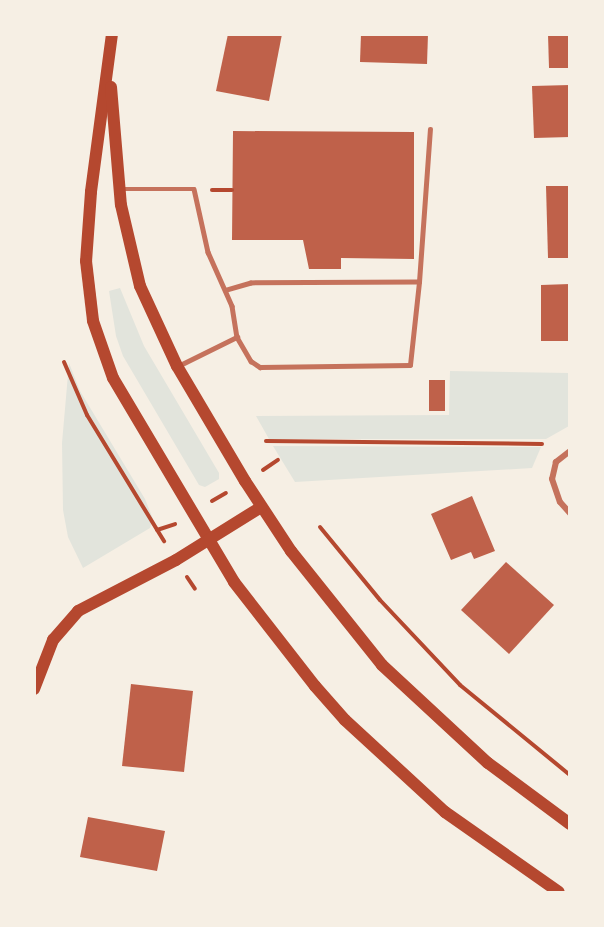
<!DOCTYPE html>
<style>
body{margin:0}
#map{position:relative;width:604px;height:927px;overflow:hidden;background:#f6efe4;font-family:"Noto Sans",sans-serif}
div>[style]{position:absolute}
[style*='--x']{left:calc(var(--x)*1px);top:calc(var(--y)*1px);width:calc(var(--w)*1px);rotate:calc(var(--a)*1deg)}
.green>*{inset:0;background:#e2e4dc}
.building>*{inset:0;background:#bf614a}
.path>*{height:4px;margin:-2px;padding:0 2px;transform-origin:2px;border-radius:2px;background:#b5482f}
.service>*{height:4.5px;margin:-2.25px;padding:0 2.25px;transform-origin:2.25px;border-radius:2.25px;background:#c5725c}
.minor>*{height:6px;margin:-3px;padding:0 3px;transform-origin:3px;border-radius:3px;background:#c5725c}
.secondary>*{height:12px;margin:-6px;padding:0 6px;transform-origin:6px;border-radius:6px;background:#b5482f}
span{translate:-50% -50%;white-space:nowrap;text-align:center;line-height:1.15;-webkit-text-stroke:6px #f6efe4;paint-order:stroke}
.frame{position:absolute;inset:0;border:36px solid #f6efe4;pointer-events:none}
</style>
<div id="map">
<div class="green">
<div style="clip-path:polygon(120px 288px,144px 346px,219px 473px,219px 479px,205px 487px,199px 485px,123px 356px,116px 336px,109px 291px)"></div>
<div style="clip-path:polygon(69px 363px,80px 391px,145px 499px,153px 519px,150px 528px,83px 568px,68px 537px,63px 510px,62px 443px)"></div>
<div style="clip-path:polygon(450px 371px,569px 373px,569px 426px,546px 439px,269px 439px,256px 416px,449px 415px)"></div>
<div style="clip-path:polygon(273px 446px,541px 447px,532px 468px,295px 482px)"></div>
</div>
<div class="building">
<div style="clip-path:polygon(228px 34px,282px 34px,269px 101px,216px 91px)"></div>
<div style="clip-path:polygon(361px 34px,428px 34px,427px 64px,360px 62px)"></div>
<div style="clip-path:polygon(548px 34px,570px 34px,570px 68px,549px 68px)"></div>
<div style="clip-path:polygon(570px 85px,570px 137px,534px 138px,532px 86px)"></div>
<div style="clip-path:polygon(233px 131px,414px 132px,414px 259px,341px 258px,341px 269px,309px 269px,303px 240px,232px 240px)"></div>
<div style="clip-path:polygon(546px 186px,570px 186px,570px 258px,548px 258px)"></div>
<div style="clip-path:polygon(570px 284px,570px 341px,541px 341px,541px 285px)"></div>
<div style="clip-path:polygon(429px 380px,445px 380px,445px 411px,429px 411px)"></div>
<div style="clip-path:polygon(472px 496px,495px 551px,474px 559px,471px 552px,451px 560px,431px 514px)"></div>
<div style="clip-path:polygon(506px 562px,554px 605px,509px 654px,461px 610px)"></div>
<div style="clip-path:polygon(131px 684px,193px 691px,184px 772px,122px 766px)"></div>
<div style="clip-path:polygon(88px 817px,165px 831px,157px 871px,80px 857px)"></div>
</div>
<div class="path">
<div style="--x:212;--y:190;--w:20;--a:0"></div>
<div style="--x:64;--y:362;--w:58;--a:66.5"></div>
<div style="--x:87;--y:415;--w:148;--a:58.6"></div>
<div style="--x:266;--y:441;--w:276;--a:0.6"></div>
<div style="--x:263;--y:470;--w:18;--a:-34"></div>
<div style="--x:212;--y:501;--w:16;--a:-30"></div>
<div style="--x:320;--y:527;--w:94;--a:50.6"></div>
<div style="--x:380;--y:600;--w:117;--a:46.7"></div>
<div style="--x:460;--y:685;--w:142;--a:39.3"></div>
<div style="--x:157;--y:530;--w:19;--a:-18"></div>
<div style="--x:187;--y:577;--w:14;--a:56"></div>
</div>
<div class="service">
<div style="--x:122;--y:189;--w:72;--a:0"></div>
<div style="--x:194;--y:189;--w:65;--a:77.5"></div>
<div style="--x:208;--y:252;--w:59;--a:66"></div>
<div style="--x:232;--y:306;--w:31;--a:81"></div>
<div style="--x:237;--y:337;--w:28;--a:60"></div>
<div style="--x:251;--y:361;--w:11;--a:34"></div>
<div style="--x:260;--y:367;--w:150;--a:-0.8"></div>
<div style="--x:410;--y:365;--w:83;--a:-83.8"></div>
<div style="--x:419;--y:282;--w:168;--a:179.7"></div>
<div style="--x:251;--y:283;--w:26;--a:164"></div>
<div style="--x:419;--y:282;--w:153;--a:-85.9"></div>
<div style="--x:178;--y:366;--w:66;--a:-26.2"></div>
</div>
<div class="minor">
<div style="--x:570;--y:451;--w:18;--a:142"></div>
<div style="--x:556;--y:462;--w:17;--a:103"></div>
<div style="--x:552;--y:479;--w:24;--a:71"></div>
<div style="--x:560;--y:502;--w:15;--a:48"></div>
</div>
<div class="secondary">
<div style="--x:112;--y:34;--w:159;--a:97.6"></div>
<div style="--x:91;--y:192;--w:69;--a:94.1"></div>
<div style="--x:86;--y:261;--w:60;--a:83.3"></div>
<div style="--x:93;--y:321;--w:60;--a:70.7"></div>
<div style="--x:113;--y:378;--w:237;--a:59.3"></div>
<div style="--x:234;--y:582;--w:132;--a:52.1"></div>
<div style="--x:315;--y:686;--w:45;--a:48.6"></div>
<div style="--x:345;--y:720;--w:136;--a:42.6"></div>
<div style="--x:445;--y:812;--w:139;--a:35.1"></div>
<div style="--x:111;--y:87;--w:118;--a:85.2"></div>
<div style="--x:121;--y:205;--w:83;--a:76.8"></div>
<div style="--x:140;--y:286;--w:88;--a:65.2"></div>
<div style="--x:177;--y:366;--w:134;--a:59.4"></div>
<div style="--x:245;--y:481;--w:84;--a:56.7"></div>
<div style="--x:291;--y:551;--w:146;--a:51.4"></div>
<div style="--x:382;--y:665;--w:144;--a:42.8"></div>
<div style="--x:488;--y:763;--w:102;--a:36.6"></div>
<div style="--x:34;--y:689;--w:53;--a:-68.8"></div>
<div style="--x:53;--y:640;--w:38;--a:-49"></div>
<div style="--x:78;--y:611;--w:110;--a:-27.5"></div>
<div style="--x:176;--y:560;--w:100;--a:-31.9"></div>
</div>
<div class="frame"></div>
</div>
